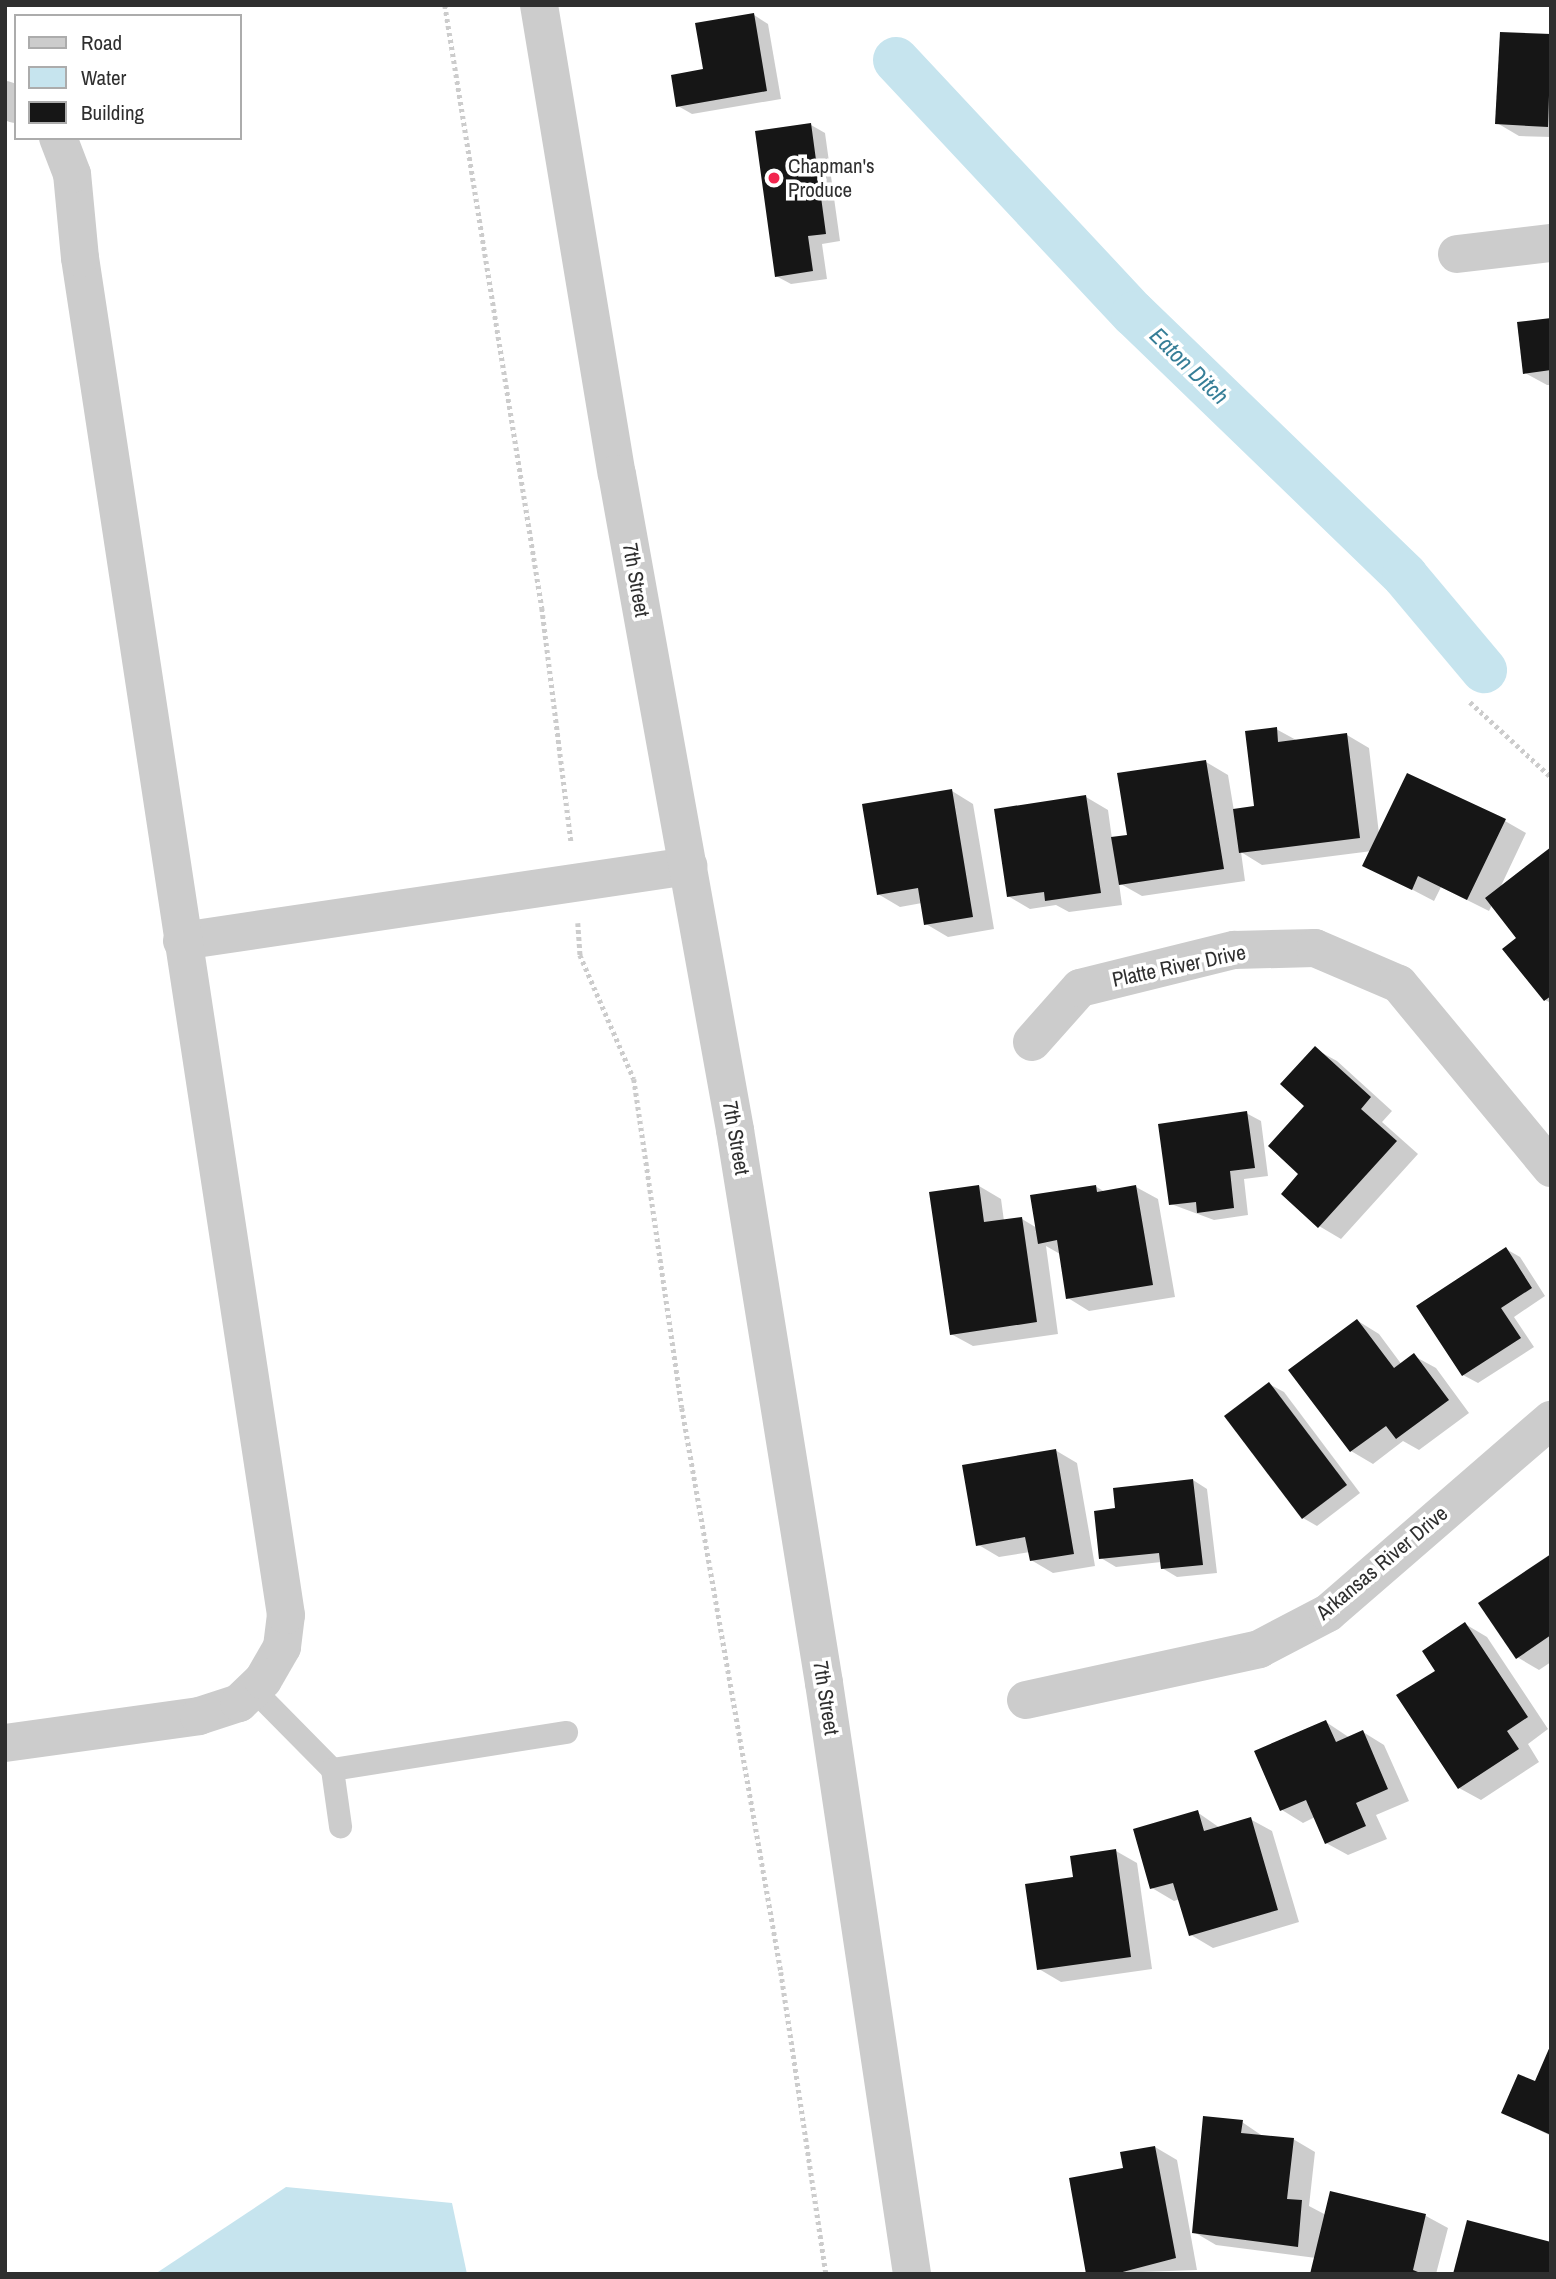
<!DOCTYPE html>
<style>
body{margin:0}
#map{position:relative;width:1556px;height:2279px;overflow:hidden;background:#fff;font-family:"Archivo Narrow",sans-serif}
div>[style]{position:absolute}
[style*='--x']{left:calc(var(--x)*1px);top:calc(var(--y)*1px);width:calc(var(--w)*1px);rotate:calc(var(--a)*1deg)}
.water>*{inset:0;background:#c6e4ee}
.shadow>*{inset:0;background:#0003}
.canal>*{height:46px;margin:-23px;padding:0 23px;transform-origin:23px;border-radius:23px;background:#c6e4ee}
.building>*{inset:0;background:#161616}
.path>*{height:4.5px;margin-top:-2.25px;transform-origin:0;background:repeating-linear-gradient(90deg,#ccc 0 3.5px,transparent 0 7px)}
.service>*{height:23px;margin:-11.5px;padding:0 11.5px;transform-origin:11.5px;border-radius:11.5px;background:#ccc}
.minor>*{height:38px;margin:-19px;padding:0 19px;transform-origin:19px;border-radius:19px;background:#ccc}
.tertiary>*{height:38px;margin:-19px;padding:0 19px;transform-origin:19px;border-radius:19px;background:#ccc}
.dots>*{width:19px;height:19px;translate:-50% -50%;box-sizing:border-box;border:4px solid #fff;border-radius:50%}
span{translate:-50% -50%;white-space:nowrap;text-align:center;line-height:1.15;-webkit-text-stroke:7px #fff;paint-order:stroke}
.poi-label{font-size:21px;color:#2f2f2f}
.left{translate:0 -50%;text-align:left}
.street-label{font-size:21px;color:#2f2f2f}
.water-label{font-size:23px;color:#367e97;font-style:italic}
.frame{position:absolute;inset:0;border:7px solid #2f2f2f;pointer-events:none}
.legend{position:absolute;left:14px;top:14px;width:228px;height:126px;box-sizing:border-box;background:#fff;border:2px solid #acacac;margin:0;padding:9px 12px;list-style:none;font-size:21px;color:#2f2f2f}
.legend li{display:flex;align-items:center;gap:14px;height:35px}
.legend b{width:35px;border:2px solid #acacac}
</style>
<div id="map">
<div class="water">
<div style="clip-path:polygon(286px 2187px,452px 2203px,467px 2274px,155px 2274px)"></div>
</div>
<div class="shadow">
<div style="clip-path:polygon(754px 15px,768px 24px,781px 99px,692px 114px,678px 106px)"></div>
<div style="clip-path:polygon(1551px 36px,1551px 137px,1519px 136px,1497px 123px)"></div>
<div style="clip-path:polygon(811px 125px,825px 133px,840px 241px,822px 244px,827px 279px,791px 284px,776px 276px)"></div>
<div style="clip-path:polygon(1551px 320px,1551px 385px,1547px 385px,1525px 373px)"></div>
<div style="clip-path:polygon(1276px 729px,1298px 741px,1347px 735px,1369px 748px,1379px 834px,1505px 821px,1526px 833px,1500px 888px,1551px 849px,1551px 1003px,1545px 1000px,1518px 938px,1492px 905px,1489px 911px,1441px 887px,1434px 901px,1365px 865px,1372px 851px,1262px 865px,1241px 852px,1245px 881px,1142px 896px,1119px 883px,1122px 905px,1069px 912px,1056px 905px,1030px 909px,1008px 896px,1086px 797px,1108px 810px,1112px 839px,1129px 836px,1206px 762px,1228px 775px,1234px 811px,1256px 808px)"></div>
<div style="clip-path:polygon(952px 791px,973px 804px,994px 929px,948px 937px,926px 924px,922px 903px,900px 907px,878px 894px)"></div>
<div style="clip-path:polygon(1315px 1049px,1337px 1061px,1392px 1111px,1382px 1122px,1418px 1154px,1341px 1239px,1319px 1226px,1301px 1174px)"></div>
<div style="clip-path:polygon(1246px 1113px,1261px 1121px,1268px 1176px,1244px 1179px,1248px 1215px,1214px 1220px,1171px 1204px)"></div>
<div style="clip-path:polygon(979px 1186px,1001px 1199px,1004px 1221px,1022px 1219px,1037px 1228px,1095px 1186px,1105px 1192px,1136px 1187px,1158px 1199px,1175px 1297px,1089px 1311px,1068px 1298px,1060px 1254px,1046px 1246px,1058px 1334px,973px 1346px,951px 1334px)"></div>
<div style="clip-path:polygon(1506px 1249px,1520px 1257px,1545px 1296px,1514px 1317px,1534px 1347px,1478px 1383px,1463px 1375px)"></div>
<div style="clip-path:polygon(1358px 1321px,1379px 1334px,1402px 1365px,1414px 1356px,1436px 1368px,1469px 1413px,1419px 1450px,1403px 1441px,1373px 1464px,1351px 1451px)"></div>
<div style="clip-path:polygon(1269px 1384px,1284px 1392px,1360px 1493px,1317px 1526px,1303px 1518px)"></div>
<div style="clip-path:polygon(1055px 1450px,1077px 1463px,1095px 1566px,1053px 1573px,1031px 1560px,1030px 1552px,999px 1557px,977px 1544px)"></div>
<div style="clip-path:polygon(1193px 1480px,1207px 1489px,1217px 1573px,1177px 1577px,1162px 1568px,1161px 1562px,1116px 1567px,1101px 1558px,1117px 1509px)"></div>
<div style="clip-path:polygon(1551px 1556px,1551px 1662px,1539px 1670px,1517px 1657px)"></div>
<div style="clip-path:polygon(1465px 1624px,1487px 1637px,1548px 1729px,1528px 1744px,1539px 1762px,1481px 1800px,1459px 1788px,1437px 1671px)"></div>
<div style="clip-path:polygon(1326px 1722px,1350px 1738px,1363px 1732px,1384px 1745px,1409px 1801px,1376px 1815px,1387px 1839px,1348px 1855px,1326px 1843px,1315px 1817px,1303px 1823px,1282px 1810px)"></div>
<div style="clip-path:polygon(1197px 1812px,1220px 1828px,1250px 1819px,1272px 1831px,1299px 1922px,1213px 1948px,1191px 1935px,1180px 1899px,1174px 1901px,1152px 1888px)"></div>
<div style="clip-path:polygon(1116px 1851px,1137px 1863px,1152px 1969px,1061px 1982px,1039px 1969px,1075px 1879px)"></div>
<div style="clip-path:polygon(1551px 2048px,1551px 2136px,1503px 2112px,1536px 2083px)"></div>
<div style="clip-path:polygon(1242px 2122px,1264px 2137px,1293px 2139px,1315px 2152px,1309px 2206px,1326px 2215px,1331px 2193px,1426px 2216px,1448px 2228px,1436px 2274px,1312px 2274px,1316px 2258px,1216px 2245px,1194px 2232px)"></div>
<div style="clip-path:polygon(1155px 2147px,1177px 2160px,1197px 2270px,1088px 2274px,1125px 2169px)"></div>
</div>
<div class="canal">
<div style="--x:896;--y:60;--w:348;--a:46.9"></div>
<div style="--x:1134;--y:314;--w:377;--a:44"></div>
<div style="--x:1405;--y:576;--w:123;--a:50"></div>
</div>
<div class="building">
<div style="clip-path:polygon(754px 13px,767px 91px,676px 107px,671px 75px,703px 69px,695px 23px)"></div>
<div style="clip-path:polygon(1500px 32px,1551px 34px,1548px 127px,1495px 124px)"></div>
<div style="clip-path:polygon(811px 123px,826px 234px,808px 236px,813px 271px,775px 277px,755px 131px)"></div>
<div style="clip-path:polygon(1551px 318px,1551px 370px,1523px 374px,1517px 322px)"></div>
<div style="clip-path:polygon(1277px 727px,1278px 742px,1347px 733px,1360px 838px,1239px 853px,1233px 809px,1254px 806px,1245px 731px)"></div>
<div style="clip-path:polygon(1206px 760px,1224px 869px,1119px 885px,1111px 837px,1127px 835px,1117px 773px)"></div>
<div style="clip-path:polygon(1407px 773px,1506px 819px,1467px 900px,1418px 876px,1412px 890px,1362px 866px)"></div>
<div style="clip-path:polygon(952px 789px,973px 917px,924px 925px,918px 888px,877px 895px,862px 804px)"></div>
<div style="clip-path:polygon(1086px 795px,1101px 893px,1045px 901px,1044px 892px,1007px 897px,994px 809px)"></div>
<div style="clip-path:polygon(1551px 847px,1551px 996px,1544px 1001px,1502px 949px,1516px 938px,1485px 898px)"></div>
<div style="clip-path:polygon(1315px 1046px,1371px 1097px,1361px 1109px,1397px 1141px,1318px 1228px,1281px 1194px,1298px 1174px,1268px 1146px,1304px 1106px,1280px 1084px)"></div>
<div style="clip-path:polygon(1247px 1111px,1255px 1168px,1230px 1171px,1234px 1208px,1197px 1213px,1196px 1202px,1169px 1205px,1158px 1124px)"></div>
<div style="clip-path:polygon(979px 1185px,984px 1222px,1022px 1217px,1037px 1322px,950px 1335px,929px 1192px)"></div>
<div style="clip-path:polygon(1096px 1185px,1097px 1192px,1136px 1185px,1153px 1285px,1066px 1299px,1057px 1240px,1038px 1244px,1030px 1195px)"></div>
<div style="clip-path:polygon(1506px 1247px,1532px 1288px,1501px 1308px,1521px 1338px,1462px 1376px,1416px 1306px)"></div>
<div style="clip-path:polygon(1357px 1319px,1394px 1368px,1414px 1353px,1449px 1400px,1396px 1439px,1386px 1426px,1350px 1452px,1288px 1370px)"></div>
<div style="clip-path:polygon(1269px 1382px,1347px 1485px,1302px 1519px,1224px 1416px)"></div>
<div style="clip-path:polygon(1056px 1449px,1074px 1554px,1030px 1561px,1025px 1537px,976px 1546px,962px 1465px)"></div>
<div style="clip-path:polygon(1193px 1479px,1203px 1565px,1161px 1569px,1159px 1553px,1099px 1559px,1094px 1511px,1115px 1508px,1113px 1488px)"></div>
<div style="clip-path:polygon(1551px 1554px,1551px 1635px,1516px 1659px,1478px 1603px)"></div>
<div style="clip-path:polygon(1465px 1622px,1528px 1717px,1507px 1731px,1519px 1749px,1458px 1789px,1396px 1695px,1435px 1671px,1422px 1651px)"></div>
<div style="clip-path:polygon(1326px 1720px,1336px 1742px,1363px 1730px,1388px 1789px,1356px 1803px,1366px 1826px,1325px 1844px,1306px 1800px,1280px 1811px,1254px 1751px)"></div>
<div style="clip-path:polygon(1198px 1810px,1204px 1831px,1251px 1817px,1278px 1910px,1189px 1936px,1173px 1883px,1150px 1889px,1133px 1829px)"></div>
<div style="clip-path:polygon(1116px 1849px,1131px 1957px,1037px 1970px,1025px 1884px,1073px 1877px,1070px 1856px)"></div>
<div style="clip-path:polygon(1551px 2044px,1551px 2135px,1501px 2113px,1518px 2074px,1535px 2081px)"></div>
<div style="clip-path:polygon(1203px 2116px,1243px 2120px,1241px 2133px,1294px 2138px,1287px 2199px,1302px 2200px,1298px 2247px,1192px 2233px)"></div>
<div style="clip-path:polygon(1155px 2146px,1176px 2258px,1115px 2274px,1086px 2274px,1069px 2178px,1123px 2168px,1120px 2152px)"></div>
<div style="clip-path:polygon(1330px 2191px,1426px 2214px,1413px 2270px,1423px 2274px,1310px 2274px)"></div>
<div style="clip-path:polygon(1467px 2220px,1551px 2242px,1551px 2274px,1453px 2274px)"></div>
</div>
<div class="path">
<div style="--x:445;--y:5;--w:611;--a:80.86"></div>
<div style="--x:542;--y:608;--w:235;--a:82.9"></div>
<div style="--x:1470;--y:702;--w:110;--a:42.8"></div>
<div style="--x:578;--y:923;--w:32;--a:86"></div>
<div style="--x:580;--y:955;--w:135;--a:66.5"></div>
<div style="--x:634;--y:1079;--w:332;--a:81.7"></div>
<div style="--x:682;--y:1408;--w:573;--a:80.04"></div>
<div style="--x:781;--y:1972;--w:305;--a:81.5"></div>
</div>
<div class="service">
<div style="--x:253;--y:1689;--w:112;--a:45.4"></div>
<div style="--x:332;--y:1769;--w:237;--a:-9"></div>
<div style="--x:332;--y:1769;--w:58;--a:82"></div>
</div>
<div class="minor">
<div style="--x:5;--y:100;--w:12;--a:20"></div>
<div style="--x:1457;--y:254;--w:95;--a:-6.7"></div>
<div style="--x:182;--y:941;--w:512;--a:-8.43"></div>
<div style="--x:1032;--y:1042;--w:72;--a:-48.4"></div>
<div style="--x:1080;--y:988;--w:159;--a:-13.9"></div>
<div style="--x:1234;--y:950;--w:81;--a:-1.4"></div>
<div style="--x:1315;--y:948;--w:91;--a:23.2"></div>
<div style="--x:1399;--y:984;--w:239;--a:50.4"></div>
<div style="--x:1026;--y:1700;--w:239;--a:-12.3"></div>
<div style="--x:1259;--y:1649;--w:78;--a:-27.6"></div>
<div style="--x:1328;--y:1613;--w:295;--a:-40.9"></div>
<div style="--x:5;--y:1743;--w:196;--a:-7.9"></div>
<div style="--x:199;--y:1716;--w:42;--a:-18"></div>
<div style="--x:239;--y:1703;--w:33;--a:-44"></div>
<div style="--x:263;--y:1680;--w:38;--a:-60"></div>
<div style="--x:282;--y:1647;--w:32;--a:-83"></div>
<div style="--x:286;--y:1615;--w:1373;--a:-98.63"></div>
<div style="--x:80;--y:258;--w:84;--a:-95.4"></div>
<div style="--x:72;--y:174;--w:39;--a:-111"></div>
</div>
<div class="tertiary">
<div style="--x:539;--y:5;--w:475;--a:80.6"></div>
<div style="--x:617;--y:474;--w:667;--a:79.8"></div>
<div style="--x:735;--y:1130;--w:560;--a:80.86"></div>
<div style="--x:824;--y:1683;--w:598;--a:81.53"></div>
</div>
<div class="dots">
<div style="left:774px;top:178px;background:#f2254e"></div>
</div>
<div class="poi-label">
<span class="left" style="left:788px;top:178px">Chapman's<br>Produce</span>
</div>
<div class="street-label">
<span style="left:636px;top:580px;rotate:80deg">7th Street</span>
<span style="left:1179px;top:966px;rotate:-12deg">Platte River Drive</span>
<span style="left:736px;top:1138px;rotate:80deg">7th Street</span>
<span style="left:1382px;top:1563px;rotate:-40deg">Arkansas River Drive</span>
<span style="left:826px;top:1698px;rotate:81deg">7th Street</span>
</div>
<div class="water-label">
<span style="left:1189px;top:366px;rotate:44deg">Eaton Ditch</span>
</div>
<div class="frame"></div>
<ul class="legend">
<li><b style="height:9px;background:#ccc"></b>Road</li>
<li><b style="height:19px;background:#c6e4ee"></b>Water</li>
<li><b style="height:19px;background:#161616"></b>Building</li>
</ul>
</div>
